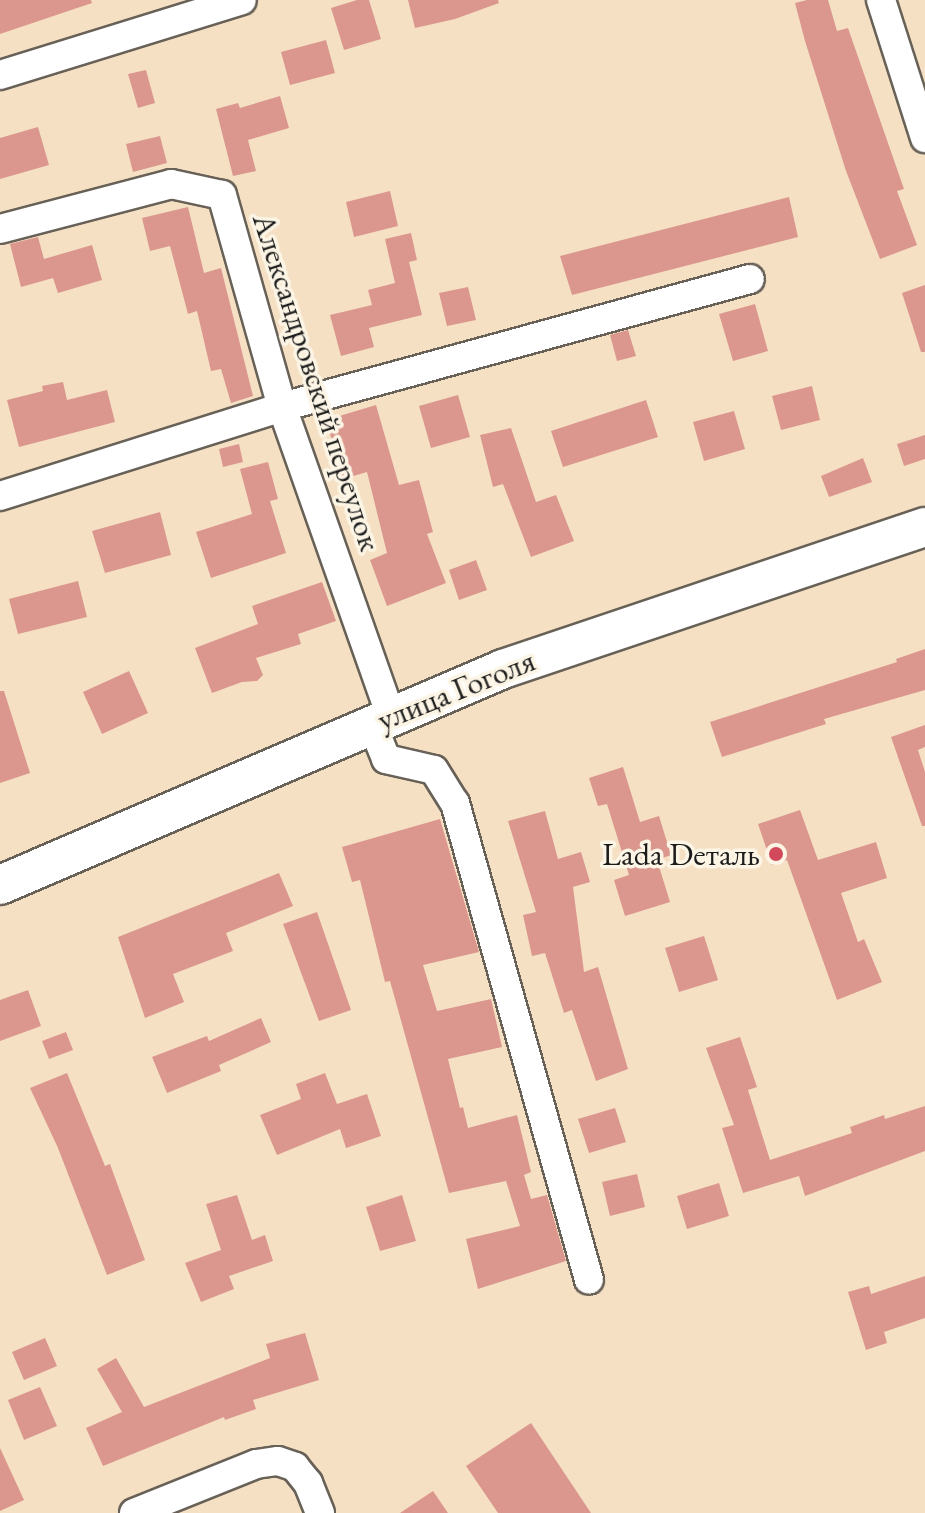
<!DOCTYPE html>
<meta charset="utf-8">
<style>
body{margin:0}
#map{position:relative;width:925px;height:1513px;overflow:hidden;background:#f5e0c4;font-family:"EB Garamond",serif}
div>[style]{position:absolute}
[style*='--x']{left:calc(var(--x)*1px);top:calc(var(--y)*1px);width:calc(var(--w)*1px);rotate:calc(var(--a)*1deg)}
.building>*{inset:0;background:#db978d}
.roads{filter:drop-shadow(2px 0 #686157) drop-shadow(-2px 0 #686157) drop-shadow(0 2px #686157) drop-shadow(0 -2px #686157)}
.street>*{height:28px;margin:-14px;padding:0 14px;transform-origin:14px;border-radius:14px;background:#fff}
.secondary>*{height:38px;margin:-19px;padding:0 19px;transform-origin:19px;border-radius:19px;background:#fff}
.dots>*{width:22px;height:22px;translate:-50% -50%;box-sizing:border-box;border:4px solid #fcf5e5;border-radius:50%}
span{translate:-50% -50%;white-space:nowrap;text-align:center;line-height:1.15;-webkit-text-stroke:7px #fcf5e5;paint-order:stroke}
.street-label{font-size:32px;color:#1c1c1c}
.poi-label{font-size:32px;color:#1c1c1c}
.right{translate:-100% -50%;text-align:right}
</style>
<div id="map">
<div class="building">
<div style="clip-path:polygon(0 0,91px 0,92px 3px,0 34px)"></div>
<div style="clip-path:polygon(357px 0,369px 0,381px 39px,344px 50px,331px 8px)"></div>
<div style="clip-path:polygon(408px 0,498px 0,499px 3px,455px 19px,415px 28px)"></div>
<div style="clip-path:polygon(807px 0,828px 0,837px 31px,848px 28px,904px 189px,897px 191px,917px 245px,880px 259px,846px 171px,805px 41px,795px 3px)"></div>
<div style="clip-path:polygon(326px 40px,335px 73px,290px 85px,281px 52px)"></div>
<div style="clip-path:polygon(146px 70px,155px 103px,138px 108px,128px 74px)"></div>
<div style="clip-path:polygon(280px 96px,289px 128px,248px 140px,256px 171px,233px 176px,216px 109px,238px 103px,240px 108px)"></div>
<div style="clip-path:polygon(38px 127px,49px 165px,0 179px,0 138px)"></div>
<div style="clip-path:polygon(160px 136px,167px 163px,133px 172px,126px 144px)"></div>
<div style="clip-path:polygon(390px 191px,398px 226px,354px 237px,346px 202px)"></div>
<div style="clip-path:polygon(789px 197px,798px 237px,572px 295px,560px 256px)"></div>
<div style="clip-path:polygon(188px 207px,204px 273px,221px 268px,253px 396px,231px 403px,221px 369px,211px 371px,197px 311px,188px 314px,170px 246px,150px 251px,142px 218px)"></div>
<div style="clip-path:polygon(411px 233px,417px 260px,409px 262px,422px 315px,369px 328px,374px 347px,341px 356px,330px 315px,372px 305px,368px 290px,395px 283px,385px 239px)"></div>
<div style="clip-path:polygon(38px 237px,44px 259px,92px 245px,102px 280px,58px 293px,53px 278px,21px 287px,10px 244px)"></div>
<div style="clip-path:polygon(925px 285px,925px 352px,921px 352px,902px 293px)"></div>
<div style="clip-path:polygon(468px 287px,476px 320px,447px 326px,439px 293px)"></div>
<div style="clip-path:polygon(755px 304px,768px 351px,733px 361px,719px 314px)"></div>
<div style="clip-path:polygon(628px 330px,636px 356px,617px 361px,610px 335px)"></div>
<div style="clip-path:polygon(63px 382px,67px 400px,107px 390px,115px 422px,19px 447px,7px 400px,43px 391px,42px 386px)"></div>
<div style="clip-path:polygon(812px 386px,820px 420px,781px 430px,772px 396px)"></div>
<div style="clip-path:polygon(458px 395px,470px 437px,431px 448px,419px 406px)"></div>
<div style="clip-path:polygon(646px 400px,658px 437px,563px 467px,551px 431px)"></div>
<div style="clip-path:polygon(376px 405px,399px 485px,419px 480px,433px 532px,427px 534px,446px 583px,387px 606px,370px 560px,387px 553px,367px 472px,343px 479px,326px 420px)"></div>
<div style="clip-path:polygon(734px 411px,745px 449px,704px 461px,693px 422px)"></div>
<div style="clip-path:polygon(511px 428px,536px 502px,556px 495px,574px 541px,531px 557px,503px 484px,493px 487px,480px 435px)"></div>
<div style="clip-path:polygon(925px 435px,925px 459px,904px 466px,897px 444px)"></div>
<div style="clip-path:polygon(239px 444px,243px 462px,223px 467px,219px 449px)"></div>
<div style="clip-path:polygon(863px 458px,872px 482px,829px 497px,821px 476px)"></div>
<div style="clip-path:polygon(268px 462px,278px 499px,270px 501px,286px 553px,211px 578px,196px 532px,252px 514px,240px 469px)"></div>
<div style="clip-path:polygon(160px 512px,171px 555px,105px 573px,92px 531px)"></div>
<div style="clip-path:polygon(476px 560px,487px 590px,459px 600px,449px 570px)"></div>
<div style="clip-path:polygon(78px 581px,87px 617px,18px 634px,9px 599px)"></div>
<div style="clip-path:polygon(322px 582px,336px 621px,298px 634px,301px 644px,256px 658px,263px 675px,257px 681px,242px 682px,212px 693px,195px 648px,258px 624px,252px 606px)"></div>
<div style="clip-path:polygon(925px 649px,925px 690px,824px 719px,826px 724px,722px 757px,710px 722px,897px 662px,896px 659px)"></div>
<div style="clip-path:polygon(129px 671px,148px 713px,102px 734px,83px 692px)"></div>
<div style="clip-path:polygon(0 691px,4px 691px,30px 773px,0 783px)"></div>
<div style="clip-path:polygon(925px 725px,925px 747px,918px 750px,925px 772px,925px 826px,922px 826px,891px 737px)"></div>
<div style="clip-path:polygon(623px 767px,640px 822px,659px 816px,671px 855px,657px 860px,670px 902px,625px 916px,614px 880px,629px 875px,607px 804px,598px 806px,589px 778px)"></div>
<div style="clip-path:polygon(800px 810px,818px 860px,876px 842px,887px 878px,841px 893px,858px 942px,864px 939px,882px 982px,837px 1000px,787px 860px,772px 865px,758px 824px)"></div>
<div style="clip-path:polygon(545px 811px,558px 859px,581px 852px,590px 882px,573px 887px,584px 972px,598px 967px,628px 1069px,596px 1081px,572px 1010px,564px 1013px,545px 953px,532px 956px,523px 915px,536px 912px,508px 821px)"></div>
<div style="clip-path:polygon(440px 819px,479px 952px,423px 965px,437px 1011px,491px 999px,502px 1047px,448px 1059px,460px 1108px,463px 1107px,468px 1128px,517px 1115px,531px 1172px,524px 1175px,531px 1199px,547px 1195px,566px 1261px,478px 1289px,466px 1239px,520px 1226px,506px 1181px,449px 1193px,390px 981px,385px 982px,360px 880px,352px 882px,342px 847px)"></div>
<div style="clip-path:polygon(279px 873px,293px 906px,226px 933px,233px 951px,173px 974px,184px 1002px,145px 1018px,118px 937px)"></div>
<div style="clip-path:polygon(317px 912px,351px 1010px,319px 1021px,283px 924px)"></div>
<div style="clip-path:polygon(704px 936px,718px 980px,679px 992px,665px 948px)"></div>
<div style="clip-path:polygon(28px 990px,41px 1026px,0 1041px,0 1000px)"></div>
<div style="clip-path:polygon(261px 1018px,271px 1042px,219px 1065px,221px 1071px,167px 1093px,152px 1057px,207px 1036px,209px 1041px)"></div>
<div style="clip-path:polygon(66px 1032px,73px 1050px,49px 1059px,42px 1041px)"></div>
<div style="clip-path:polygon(740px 1037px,757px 1087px,748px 1090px,770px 1160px,852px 1133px,850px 1127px,884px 1115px,885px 1119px,925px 1106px,925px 1151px,805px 1196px,799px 1176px,743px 1193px,722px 1128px,734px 1125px,706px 1048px)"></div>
<div style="clip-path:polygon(67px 1073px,105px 1166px,110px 1164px,145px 1260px,107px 1275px,58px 1148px,30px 1088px)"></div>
<div style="clip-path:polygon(325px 1073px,337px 1104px,367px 1094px,381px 1136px,346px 1148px,340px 1129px,277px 1155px,260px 1115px,301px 1099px,296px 1084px)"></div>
<div style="clip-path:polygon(615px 1108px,626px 1142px,589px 1153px,578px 1119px)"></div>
<div style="clip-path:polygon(637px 1174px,645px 1207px,610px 1216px,602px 1182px)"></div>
<div style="clip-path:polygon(719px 1183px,729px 1216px,687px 1229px,677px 1196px)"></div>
<div style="clip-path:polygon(237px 1195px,252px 1240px,265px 1235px,273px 1261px,229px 1276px,234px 1289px,201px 1302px,185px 1263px,221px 1250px,206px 1204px)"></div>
<div style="clip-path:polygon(402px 1195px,416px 1241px,380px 1251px,366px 1207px)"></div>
<div style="clip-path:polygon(925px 1276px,925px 1318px,884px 1332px,887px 1343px,866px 1350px,848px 1292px,869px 1286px,871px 1294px)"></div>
<div style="clip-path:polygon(305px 1333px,319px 1380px,253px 1400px,256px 1409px,225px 1420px,224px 1417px,103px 1466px,86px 1428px,122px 1412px,97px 1369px,116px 1358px,144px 1407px,270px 1358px,266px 1344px)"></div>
<div style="clip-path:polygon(45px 1338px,57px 1366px,24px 1380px,12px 1352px)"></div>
<div style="clip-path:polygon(40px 1387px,57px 1426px,24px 1440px,8px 1400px)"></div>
<div style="clip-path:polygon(531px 1423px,591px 1513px,498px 1513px,466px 1466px)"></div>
<div style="clip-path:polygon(0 1448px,24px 1500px,0 1511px)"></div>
<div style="clip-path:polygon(433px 1491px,448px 1513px,400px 1513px)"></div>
</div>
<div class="roads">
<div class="street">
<div style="--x:881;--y:0;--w:145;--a:72.3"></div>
<div style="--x:0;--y:75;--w:253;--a:-17.2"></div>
<div style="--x:0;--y:229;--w:177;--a:-14.7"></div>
<div style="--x:171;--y:184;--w:52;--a:12.2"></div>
<div style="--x:222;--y:195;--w:220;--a:74.2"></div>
<div style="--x:282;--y:407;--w:328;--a:70.6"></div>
<div style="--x:0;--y:496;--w:296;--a:-17.5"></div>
<div style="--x:282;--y:407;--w:485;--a:-15.3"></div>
<div style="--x:372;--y:724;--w:38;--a:68"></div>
<div style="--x:386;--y:759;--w:49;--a:12.9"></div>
<div style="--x:434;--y:770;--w:39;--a:58"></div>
<div style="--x:455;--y:803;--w:495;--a:74.3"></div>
<div style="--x:134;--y:1513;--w:131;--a:-21.9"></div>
<div style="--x:256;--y:1464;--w:22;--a:-8"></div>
<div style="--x:278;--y:1461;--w:18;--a:19"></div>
<div style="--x:295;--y:1467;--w:21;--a:51"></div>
<div style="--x:308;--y:1483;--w:32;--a:68"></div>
</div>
<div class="secondary">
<div style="--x:0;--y:885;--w:547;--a:-23.24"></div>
<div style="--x:503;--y:669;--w:445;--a:-18.6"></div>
</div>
</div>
<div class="dots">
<div style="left:776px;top:854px;background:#d1495b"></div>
</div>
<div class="street-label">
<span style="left:317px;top:382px;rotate:72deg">Александровский переулок</span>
<span style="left:456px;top:690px;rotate:-22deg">улица Гоголя</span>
</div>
<div class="poi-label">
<span class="right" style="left:760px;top:854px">Lada Dеталь</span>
</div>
</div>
